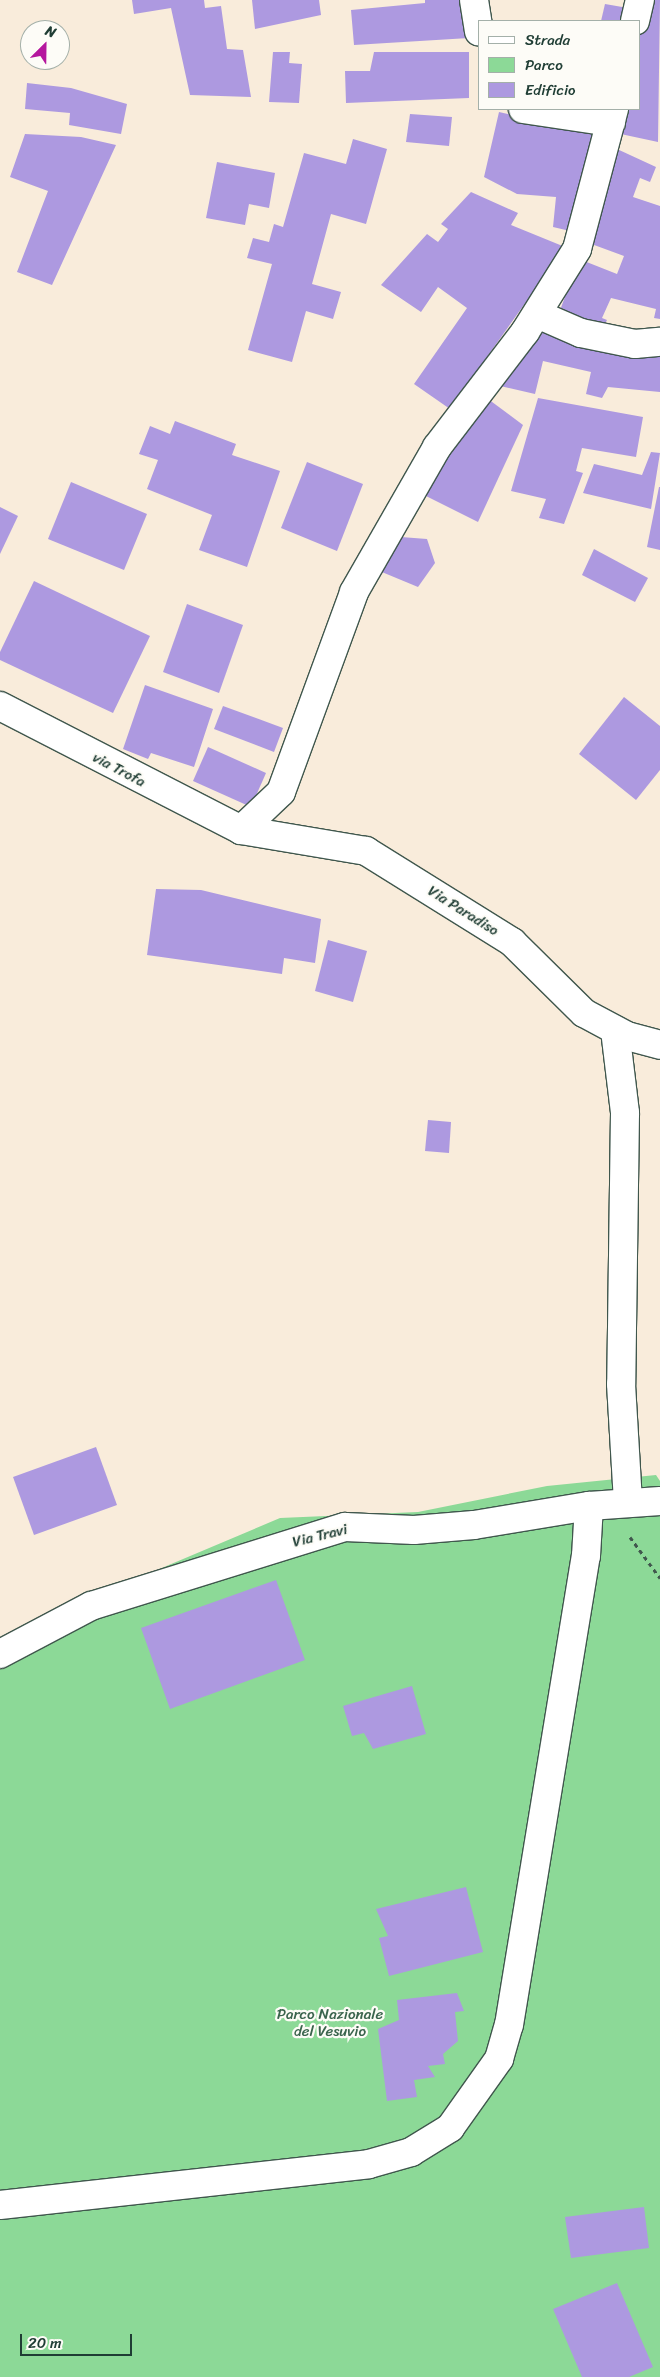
<!DOCTYPE html>
<style>
body{margin:0}
#map{position:relative;width:660px;height:2377px;overflow:hidden;background:#f9ecdb;font-family:Sriracha,sans-serif}
div>[style]{position:absolute}
[style*='--x']{left:calc(var(--x)*1px);top:calc(var(--y)*1px);width:calc(var(--w)*1px);rotate:calc(var(--a)*1deg)}
.green>*{inset:0;background:#8cd997}
.building>*{inset:0;background:#ad99e0}
.path>*{height:3px;margin-top:-1.5px;transform-origin:0;background:repeating-linear-gradient(90deg,#40574d 0 4px,transparent 0 8px)}
.roads{filter:drop-shadow(1px 0 #40574d) drop-shadow(-1px 0 #40574d) drop-shadow(0 1px #40574d) drop-shadow(0 -1px #40574d)}
.street>*{height:28px;margin:-14px;padding:0 14px;transform-origin:14px;border-radius:14px;background:#fff}
span{translate:-50% -50%;white-space:nowrap;text-align:center;line-height:1.15;-webkit-text-stroke:4.5px #fdfcf7;paint-order:stroke}
.street-label{font-size:15px;color:#1f3d34}
.park-label{font-size:15px;color:#3a644d}
.legend{position:absolute;left:478px;top:20px;width:162px;height:90px;box-sizing:border-box;background:#fdfcf7;border:1px solid #a4b0a9;margin:0;padding:6px 9px;list-style:none;font-size:15px;color:#1f3d34}
.legend li{display:flex;align-items:center;gap:10px;height:25px}
.legend b{width:25px;border:1px solid #a4b0a9}
.north{position:absolute;left:20px;top:20px;width:50px;height:50px;box-sizing:border-box;background:#fdfcf7;border:1px solid #a4b0a9;border-radius:50%;rotate:23deg;font-size:14px;font-weight:700;line-height:20px;text-align:center;color:#1f3d34}
.north::after{content:'';display:block;margin:auto;width:18px;height:22px;background:#b5179e;clip-path:polygon(50% 0,100% 100%,50% 72%,0 100%)}
.scale{position:absolute;left:20px;top:2334px;width:112px;height:22px;box-sizing:border-box;border:2px solid #1f3d34;border-top:0;padding-left:6px;font-size:15px;line-height:18px;white-space:nowrap;color:#1f3d34;-webkit-text-stroke:4px #fdfcf7;paint-order:stroke}
</style>
<div id="map">
<div class="green">
<div style="clip-path:polygon(656px 1475px,660px 1481px,660px 2377px,0 2377px,0 1668px,17px 1658px,36px 1621px,280px 1518px,418px 1512px,547px 1486px)"></div>
</div>
<div class="building">
<div style="clip-path:polygon(132px 0,204px 0,205px 8px,221px 6px,227px 49px,243px 50px,251px 97px,190px 95px,171px 8px,134px 14px)"></div>
<div style="clip-path:polygon(252px 0,319px 0,321px 15px,255px 29px)"></div>
<div style="clip-path:polygon(425px 0,463px 0,469px 38px,354px 45px,351px 10px,425px 3px)"></div>
<div style="clip-path:polygon(644px 0,660px 0,658px 142px,616px 133px,621px 109px,639px 109px,639px 23px)"></div>
<div style="clip-path:polygon(605px 4px,628px 8px,625px 21px,601px 21px)"></div>
<div style="clip-path:polygon(273px 52px,290px 52px,289px 63px,302px 64px,299px 103px,269px 102px)"></div>
<div style="clip-path:polygon(374px 52px,469px 52px,469px 98px,346px 103px,345px 71px,370px 71px)"></div>
<div style="clip-path:polygon(27px 83px,71px 88px,127px 104px,121px 134px,69px 125px,70px 113px,25px 109px)"></div>
<div style="clip-path:polygon(499px 112px,599px 134px,570px 231px,553px 227px,556px 197px,517px 194px,484px 177px)"></div>
<div style="clip-path:polygon(410px 114px,452px 117px,449px 146px,406px 142px)"></div>
<div style="clip-path:polygon(25px 134px,81px 137px,116px 145px,52px 285px,17px 272px,48px 191px,10px 177px)"></div>
<div style="clip-path:polygon(353px 139px,387px 149px,366px 224px,331px 214px,312px 284px,341px 292px,333px 319px,306px 311px,292px 362px,248px 350px,272px 264px,247px 258px,253px 238px,269px 242px,274px 224px,283px 227px,304px 153px,346px 164px)"></div>
<div style="clip-path:polygon(617px 149px,656px 167px,650px 182px,640px 178px,633px 197px,660px 206px,660px 319px,654px 318px,656px 309px,611px 298px,602px 318px,607px 320px,603px 328px,559px 313px,579px 259px,617px 274px,624px 256px,586px 242px)"></div>
<div style="clip-path:polygon(217px 162px,275px 173px,269px 208px,249px 204px,245px 225px,206px 218px)"></div>
<div style="clip-path:polygon(471px 192px,518px 213px,511px 225px,565px 247px,450px 409px,414px 384px,467px 308px,438px 287px,421px 312px,381px 285px,427px 234px,438px 242px,448px 229px,441px 224px)"></div>
<div style="clip-path:polygon(530px 326px,660px 357px,660px 392px,608px 387px,602px 398px,586px 394px,591px 372px,543px 361px,535px 394px,500px 386px)"></div>
<div style="clip-path:polygon(484px 396px,523px 425px,478px 522px,420px 493px)"></div>
<div style="clip-path:polygon(538px 398px,643px 417px,636px 457px,582px 448px,576px 471px,583px 473px,564px 524px,539px 518px,546px 499px,511px 491px)"></div>
<div style="clip-path:polygon(175px 421px,236px 444px,232px 455px,280px 471px,247px 567px,199px 550px,212px 515px,147px 489px,158px 460px,139px 454px,150px 426px,170px 434px)"></div>
<div style="clip-path:polygon(651px 452px,660px 453px,651px 509px,583px 493px,594px 464px,642px 475px)"></div>
<div style="clip-path:polygon(307px 462px,363px 484px,337px 551px,281px 528px)"></div>
<div style="clip-path:polygon(71px 482px,147px 514px,124px 570px,48px 539px)"></div>
<div style="clip-path:polygon(659px 487px,660px 487px,660px 550px,647px 547px)"></div>
<div style="clip-path:polygon(0 507px,18px 516px,0 554px)"></div>
<div style="clip-path:polygon(388px 536px,427px 539px,435px 563px,418px 587px,377px 570px)"></div>
<div style="clip-path:polygon(594px 549px,648px 578px,635px 602px,582px 575px)"></div>
<div style="clip-path:polygon(34px 581px,150px 636px,113px 713px,0 660px,0 652px)"></div>
<div style="clip-path:polygon(187px 604px,243px 625px,219px 693px,163px 672px)"></div>
<div style="clip-path:polygon(145px 685px,213px 709px,194px 767px,151px 753px,148px 759px,123px 749px)"></div>
<div style="clip-path:polygon(624px 697px,660px 726px,660px 770px,636px 800px,579px 754px)"></div>
<div style="clip-path:polygon(223px 706px,283px 728px,274px 752px,214px 729px)"></div>
<div style="clip-path:polygon(208px 747px,266px 773px,251px 807px,193px 781px)"></div>
<div style="clip-path:polygon(156px 889px,201px 890px,321px 919px,315px 963px,284px 958px,282px 974px,147px 955px)"></div>
<div style="clip-path:polygon(328px 940px,367px 951px,353px 1002px,315px 991px)"></div>
<div style="clip-path:polygon(428px 1120px,451px 1122px,449px 1153px,425px 1151px)"></div>
<div style="clip-path:polygon(96px 1447px,117px 1505px,34px 1535px,13px 1477px)"></div>
<div style="clip-path:polygon(276px 1580px,305px 1660px,170px 1709px,141px 1628px)"></div>
<div style="clip-path:polygon(412px 1686px,426px 1734px,373px 1749px,364px 1733px,352px 1736px,343px 1706px)"></div>
<div style="clip-path:polygon(466px 1887px,483px 1952px,389px 1976px,379px 1938px,388px 1936px,376px 1909px)"></div>
<div style="clip-path:polygon(457px 1993px,464px 2011px,455px 2012px,458px 2041px,443px 2054px,445px 2064px,428px 2066px,435px 2077px,414px 2080px,417px 2097px,387px 2101px,378px 2029px,399px 2020px,397px 2000px)"></div>
<div style="clip-path:polygon(644px 2207px,649px 2248px,571px 2258px,565px 2217px)"></div>
<div style="clip-path:polygon(617px 2283px,653px 2367px,629px 2377px,582px 2377px,553px 2309px)"></div>
</div>
<div class="path">
<div style="--x:630;--y:1537;--w:51;--a:53.8"></div>
</div>
<div class="roads">
<div class="street">
<div style="--x:474;--y:0;--w:32;--a:81"></div>
<div style="--x:635;--y:21;--w:22;--a:-77"></div>
<div style="--x:523;--y:109;--w:89;--a:8.4"></div>
<div style="--x:537;--y:314;--w:48;--a:23.4"></div>
<div style="--x:581;--y:333;--w:55;--a:11.5"></div>
<div style="--x:635;--y:344;--w:25;--a:-5"></div>
<div style="--x:0;--y:706;--w:271;--a:27.2"></div>
<div style="--x:241;--y:830;--w:127;--a:9.5"></div>
<div style="--x:366;--y:851;--w:172;--a:31.9"></div>
<div style="--x:512;--y:942;--w:101;--a:44.6"></div>
<div style="--x:584;--y:1013;--w:49;--a:28.1"></div>
<div style="--x:627;--y:1036;--w:34;--a:15"></div>
<div style="--x:241;--y:830;--w:55;--a:-43.5"></div>
<div style="--x:281;--y:792;--w:213;--a:-69.9"></div>
<div style="--x:354;--y:592;--w:167;--a:-60.2"></div>
<div style="--x:437;--y:447;--w:145;--a:-52.6"></div>
<div style="--x:525;--y:332;--w:98;--a:-57.9"></div>
<div style="--x:577;--y:249;--w:145;--a:-75.2"></div>
<div style="--x:615;--y:1030;--w:84;--a:83.1"></div>
<div style="--x:625;--y:1113;--w:271;--a:90.8"></div>
<div style="--x:621;--y:1384;--w:119;--a:86.6"></div>
<div style="--x:0;--y:1654;--w:103;--a:-27.8"></div>
<div style="--x:91;--y:1606;--w:266;--a:-17.3"></div>
<div style="--x:345;--y:1527;--w:69;--a:2.5"></div>
<div style="--x:414;--y:1530;--w:60;--a:-4.8"></div>
<div style="--x:474;--y:1525;--w:117;--a:-9.4"></div>
<div style="--x:589;--y:1506;--w:71;--a:-4"></div>
<div style="--x:0;--y:2205;--w:371;--a:-6.3"></div>
<div style="--x:369;--y:2164;--w:44;--a:-15.9"></div>
<div style="--x:411;--y:2152;--w:46;--a:-31.6"></div>
<div style="--x:450;--y:2128;--w:85;--a:-54.6"></div>
<div style="--x:499;--y:2059;--w:35;--a:-74"></div>
<div style="--x:509;--y:2025;--w:475;--a:-80.7"></div>
<div style="--x:586;--y:1556;--w:50;--a:-86.6"></div>
</div>
</div>
<div class="street-label">
<span style="left:119px;top:770px;rotate:28deg">via Trofa</span>
<span style="left:463px;top:911px;rotate:32deg">Via Paradiso</span>
<span style="left:320px;top:1536px;rotate:-14deg">Via Travi</span>
</div>
<div class="park-label">
<span style="left:330px;top:2023px">Parco Nazionale<br>del Vesuvio</span>
</div>
<ul class="legend">
<li><b style="height:6px;background:#fff"></b>Strada</li>
<li><b style="height:14px;background:#8cd997"></b>Parco</li>
<li><b style="height:14px;background:#ad99e0"></b>Edificio</li>
</ul>
<div class="north">N</div>
<div class="scale">20 m</div>
</div>
